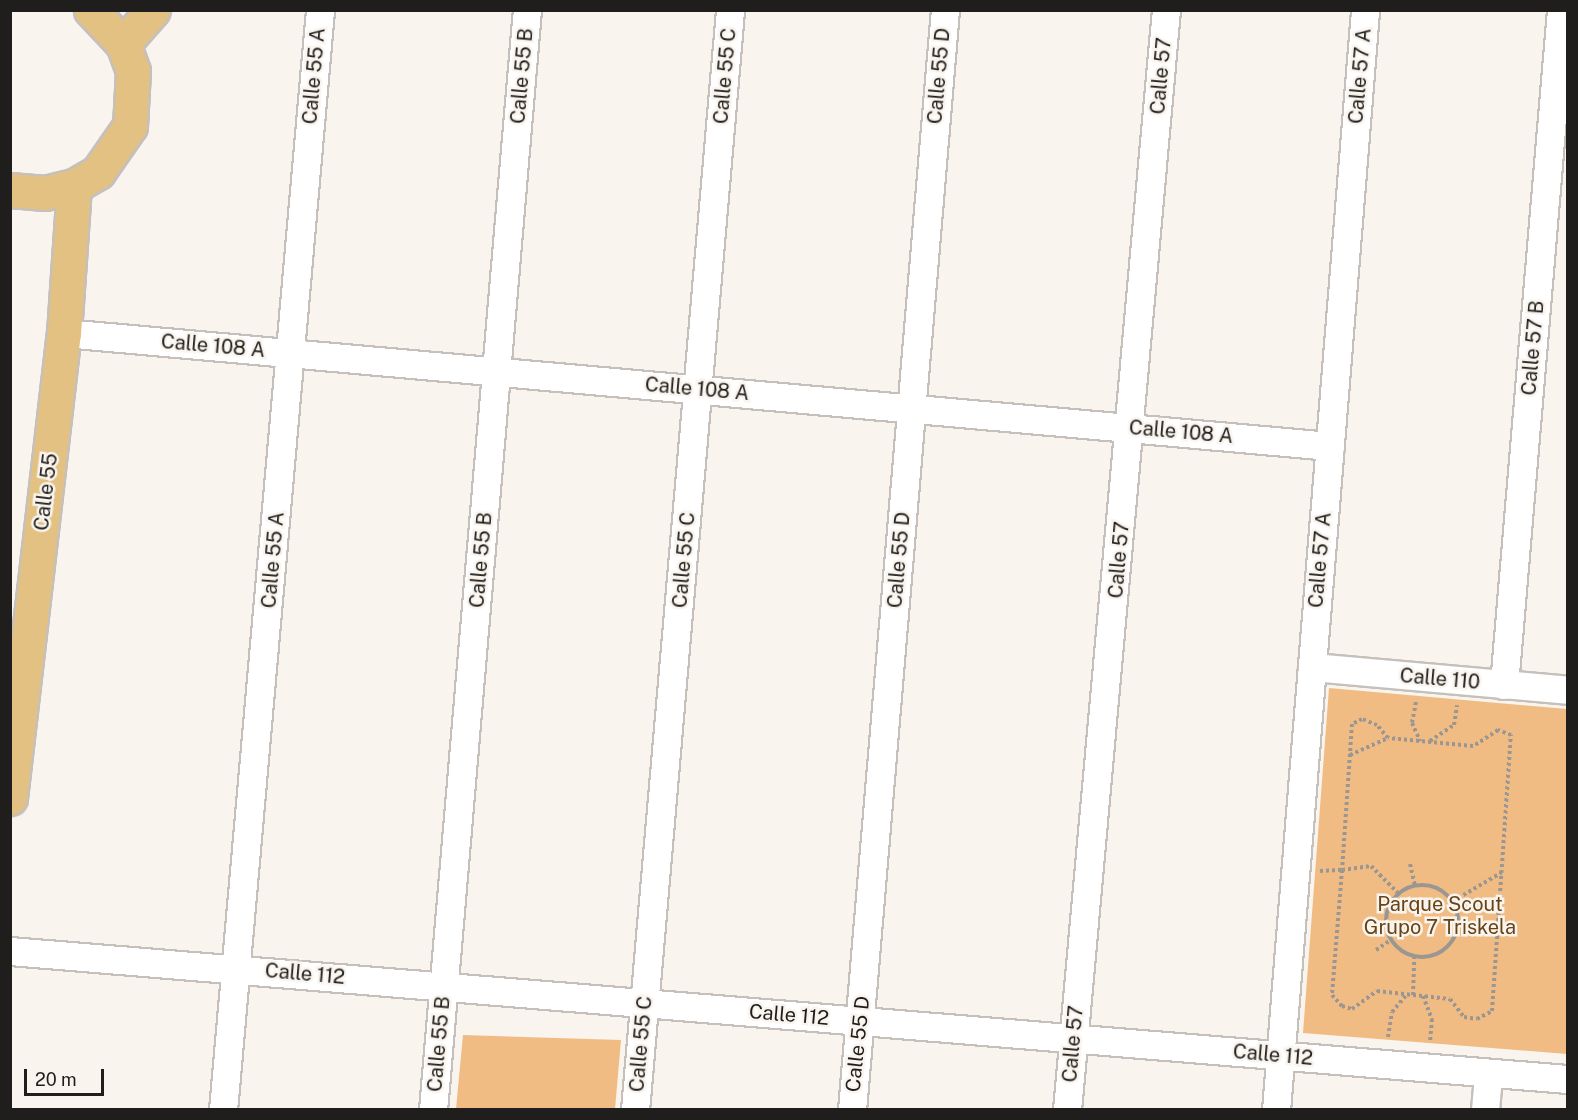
<!DOCTYPE html>
<style>
body{margin:0}
#map{position:relative;width:1578px;height:1120px;overflow:hidden;background:#f9f4ee;font-family:"Public Sans",sans-serif}
div>[style]{position:absolute}
[style*='--x']{left:calc(var(--x)*1px);top:calc(var(--y)*1px);width:calc(var(--w)*1px);rotate:calc(var(--a)*1deg)}
.green>*{inset:0;background:#f1bc83}
.path>*{height:4px;margin-top:-2px;transform-origin:0;background:repeating-linear-gradient(90deg,#9a9792 0 3px,transparent 0 6px)}
.path>.ring{margin:-2px;padding:0;box-sizing:content-box;background:none;border:4px solid #9a9792;border-radius:50%}
.roads{filter:drop-shadow(2px 0 #c5c0bb) drop-shadow(-2px 0 #c5c0bb) drop-shadow(0 2px #c5c0bb) drop-shadow(0 -2px #c5c0bb)}
.minor>*{height:27px;margin:-13.5px;padding:0 13.5px;transform-origin:13.5px;border-radius:13.5px;background:#fff}
.major>*{height:33px;margin:-16.5px;padding:0 16.5px;transform-origin:16.5px;border-radius:16.5px;background:#e3c182}
span{translate:-50% -50%;white-space:nowrap;text-align:center;line-height:1.15;-webkit-text-stroke:5px #f9f4ee;paint-order:stroke}
.street-label{font-size:20px;color:#201e1c}
.park-label{font-size:20px;color:#674317}
.frame{position:absolute;inset:0;border:12px solid #201e1c;pointer-events:none}
.scale{position:absolute;left:24px;top:1069px;width:80px;height:27px;box-sizing:border-box;border:3px solid #201e1c;border-top:0;padding-left:8px;font-size:18px;line-height:21px;white-space:nowrap;color:#201e1c;-webkit-text-stroke:4px #f9f4ee;paint-order:stroke}
</style>
<div id="map">
<div class="green">
<div style="clip-path:polygon(1329px 688px,1567px 709px,1567px 1054px,1303px 1033px)"></div>
<div style="clip-path:polygon(463px 1035px,621px 1040px,615px 1109px,456px 1109px)"></div>
</div>
<div class="path">
<div style="--x:1416;--y:702;--w:21;--a:101"></div>
<div style="--x:1412;--y:723;--w:20;--a:66"></div>
<div style="--x:1430;--y:741;--w:29;--a:-34"></div>
<div style="--x:1454;--y:725;--w:20;--a:-81"></div>
<div style="--x:1350;--y:755;--w:42;--a:-24.1"></div>
<div style="--x:1410;--y:864;--w:22;--a:77"></div>
<div style="--x:1320;--y:871;--w:22;--a:-3"></div>
<div style="--x:1342;--y:870;--w:125;--a:94.6"></div>
<div style="--x:1332;--y:995;--w:15;--a:48"></div>
<div style="--x:1342;--y:1006;--w:10;--a:17"></div>
<div style="--x:1352;--y:1009;--w:31;--a:-36"></div>
<div style="--x:1377;--y:991;--w:73;--a:6.3"></div>
<div style="--x:1450;--y:999;--w:23;--a:52"></div>
<div style="--x:1464;--y:1017;--w:13;--a:9"></div>
<div style="--x:1477;--y:1019;--w:17;--a:-28"></div>
<div style="--x:1492;--y:1011;--w:277;--a:-86.1"></div>
<div style="--x:1511;--y:735;--w:14;--a:-159"></div>
<div style="--x:1498;--y:730;--w:30;--a:147"></div>
<div style="--x:1473;--y:746;--w:85;--a:-174.6"></div>
<div style="--x:1388;--y:738;--w:17;--a:-130"></div>
<div style="--x:1377;--y:725;--w:16;--a:-158"></div>
<div style="--x:1362;--y:719;--w:11;--a:153"></div>
<div style="--x:1352;--y:724;--w:146;--a:93.9"></div>
<div style="--x:1342;--y:870;--w:29;--a:-8"></div>
<div style="--x:1371;--y:866;--w:38;--a:45"></div>
<div class="ring" style="left:1386px;top:885px;width:68px;height:68px"></div>
<div style="--x:1453;--y:901;--w:56;--a:-30.3"></div>
<div style="--x:1376;--y:950;--w:18;--a:-34"></div>
<div style="--x:1413;--y:995;--w:38;--a:-88"></div>
<div style="--x:1423;--y:996;--w:25;--a:69"></div>
<div style="--x:1432;--y:1019;--w:24;--a:95"></div>
<div style="--x:1388;--y:1037;--w:25;--a:-81"></div>
<div style="--x:1392;--y:1012;--w:23;--a:-50"></div>
</div>
<div class="roads">
<div class="minor">
<div style="--x:64;--y:333;--w:1271;--a:5.1"></div>
<div style="--x:1312;--y:667;--w:257;--a:5.1"></div>
<div style="--x:1504;--y:685;--w:677;--a:-85.17"></div>
<div style="--x:10;--y:951;--w:1563;--a:4.7"></div>
<div style="--x:223;--y:1110;--w:1104;--a:-84.96"></div>
<div style="--x:433;--y:1110;--w:1104;--a:-85.12"></div>
<div style="--x:635;--y:1110;--w:1104;--a:-85.06"></div>
<div style="--x:852;--y:1110;--w:1104;--a:-85.17"></div>
<div style="--x:1067;--y:1110;--w:1104;--a:-84.86"></div>
<div style="--x:1276;--y:1110;--w:1104;--a:-85.37"></div>
<div style="--x:1485;--y:1110;--w:37;--a:-85"></div>
</div>
<div class="major">
<div style="--x:123;--y:44;--w:45;--a:-48.6"></div>
<div style="--x:10;--y:190;--w:35;--a:5"></div>
<div style="--x:45;--y:193;--w:30;--a:-14"></div>
<div style="--x:74;--y:186;--w:28;--a:-30"></div>
<div style="--x:98;--y:172;--w:56;--a:-55.2"></div>
<div style="--x:130;--y:126;--w:55;--a:-86.9"></div>
<div style="--x:133;--y:71;--w:29;--a:-110"></div>
<div style="--x:123;--y:44;--w:47;--a:-133.3"></div>
<div style="--x:10;--y:798;--w:468;--a:-83.4"></div>
<div style="--x:64;--y:333;--w:147;--a:-86.1"></div>
</div>
</div>
<div class="street-label">
<span style="left:314px;top:76px;rotate:-85deg">Calle 55 A</span>
<span style="left:522px;top:76px;rotate:-85deg">Calle 55 B</span>
<span style="left:725px;top:76px;rotate:-85deg">Calle 55 C</span>
<span style="left:939px;top:76px;rotate:-85deg">Calle 55 D</span>
<span style="left:1161px;top:76px;rotate:-85deg">Calle 57</span>
<span style="left:1360px;top:76px;rotate:-85deg">Calle 57 A</span>
<span style="left:213px;top:346px;rotate:5deg">Calle 108 A</span>
<span style="left:1533px;top:348px;rotate:-85deg">Calle 57 B</span>
<span style="left:697px;top:389px;rotate:5deg">Calle 108 A</span>
<span style="left:1181px;top:432px;rotate:5deg">Calle 108 A</span>
<span style="left:46px;top:492px;rotate:-83deg">Calle 55</span>
<span style="left:273px;top:560px;rotate:-85deg">Calle 55 A</span>
<span style="left:481px;top:560px;rotate:-85deg">Calle 55 B</span>
<span style="left:684px;top:560px;rotate:-85deg">Calle 55 C</span>
<span style="left:899px;top:560px;rotate:-85deg">Calle 55 D</span>
<span style="left:1119px;top:560px;rotate:-85deg">Calle 57</span>
<span style="left:1320px;top:560px;rotate:-85deg">Calle 57 A</span>
<span style="left:1440px;top:679px;rotate:5deg">Calle 110</span>
<span style="left:305px;top:974px;rotate:5deg">Calle 112</span>
<span style="left:789px;top:1015px;rotate:5deg">Calle 112</span>
<span style="left:439px;top:1044px;rotate:-85deg">Calle 55 B</span>
<span style="left:641px;top:1044px;rotate:-85deg">Calle 55 C</span>
<span style="left:858px;top:1044px;rotate:-84deg">Calle 55 D</span>
<span style="left:1073px;top:1044px;rotate:-85deg">Calle 57</span>
<span style="left:1273px;top:1055px;rotate:5deg">Calle 112</span>
</div>
<div class="park-label">
<span style="left:1440px;top:916px">Parque Scout<br>Grupo 7 Triskela</span>
</div>
<div class="frame"></div>
<div class="scale">20 m</div>
</div>
